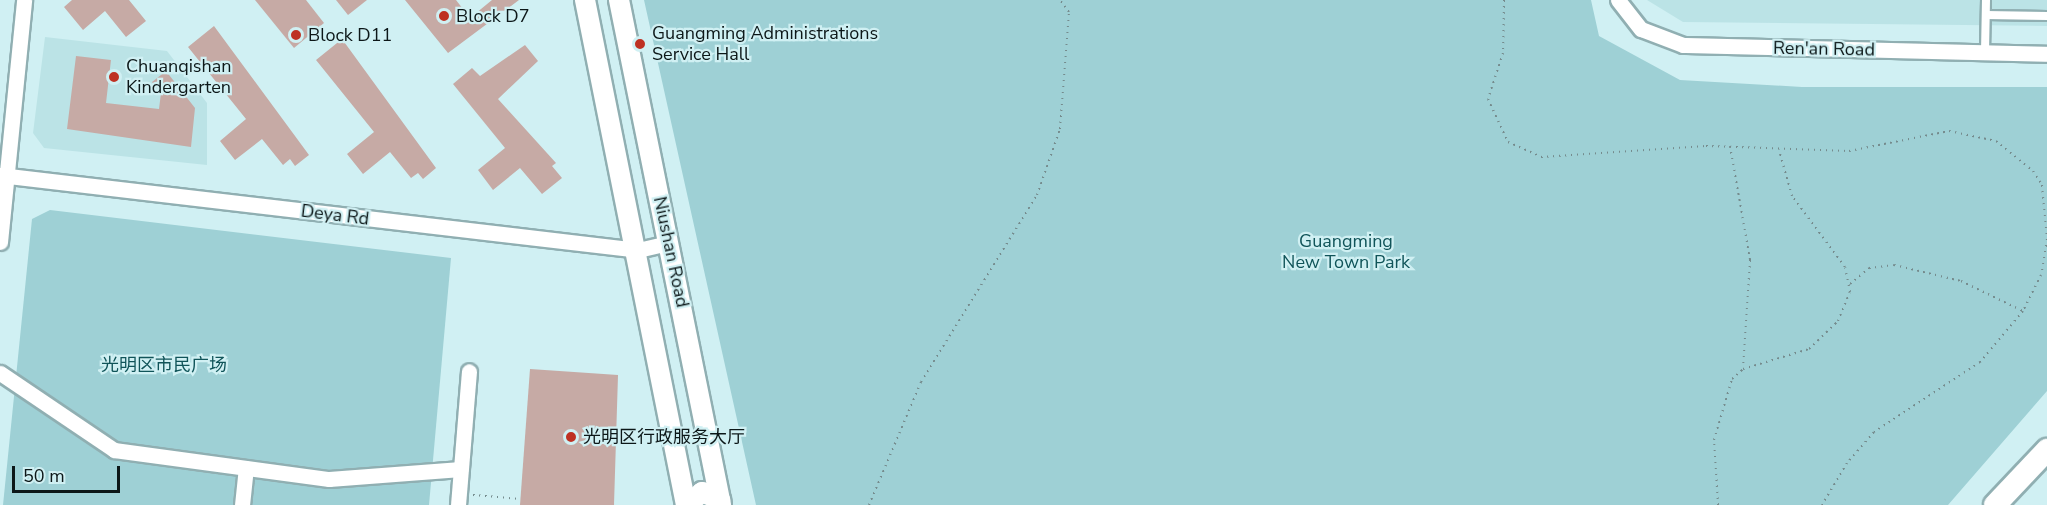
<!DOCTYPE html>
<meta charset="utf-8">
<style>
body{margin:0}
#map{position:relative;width:2047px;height:505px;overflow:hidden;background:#d0f0f3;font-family:"Nunito Sans","Noto Sans SC",sans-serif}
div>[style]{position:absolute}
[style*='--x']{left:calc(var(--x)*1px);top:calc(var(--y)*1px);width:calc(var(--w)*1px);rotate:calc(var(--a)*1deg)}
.built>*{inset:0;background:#bbe3e6}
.green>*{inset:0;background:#9ed0d5}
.building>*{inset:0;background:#c6aaa5}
.path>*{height:2px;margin-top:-1px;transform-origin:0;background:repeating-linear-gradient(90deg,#758b8d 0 1.5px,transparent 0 6px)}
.roads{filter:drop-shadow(2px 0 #90afb2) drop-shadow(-2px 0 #90afb2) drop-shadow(0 2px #90afb2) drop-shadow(0 -2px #90afb2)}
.lane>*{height:8px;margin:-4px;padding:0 4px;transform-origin:4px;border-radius:4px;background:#fff}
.street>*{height:15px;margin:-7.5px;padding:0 7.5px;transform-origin:7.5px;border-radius:7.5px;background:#fff}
.secondary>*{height:20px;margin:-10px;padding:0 10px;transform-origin:10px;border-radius:10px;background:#fff}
.primary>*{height:22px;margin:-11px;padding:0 11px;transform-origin:11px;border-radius:11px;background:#fff}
.dots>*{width:16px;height:16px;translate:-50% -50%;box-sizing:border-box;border:3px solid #d0f0f3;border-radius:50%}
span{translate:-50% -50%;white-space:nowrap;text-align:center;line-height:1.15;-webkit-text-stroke:4.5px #d0f0f3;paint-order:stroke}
.poi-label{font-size:18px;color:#0c1718}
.left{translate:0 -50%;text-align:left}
.street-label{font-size:18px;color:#0c1718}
.park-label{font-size:18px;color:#105459}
.scale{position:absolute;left:12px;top:466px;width:108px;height:27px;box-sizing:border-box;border:3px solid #0c1718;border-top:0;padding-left:8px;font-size:18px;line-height:21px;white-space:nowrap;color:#0c1718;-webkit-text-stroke:4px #d0f0f3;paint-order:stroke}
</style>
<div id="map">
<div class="built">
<div style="clip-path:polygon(1647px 0,2047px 0,2047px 26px,1683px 22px)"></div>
<div style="clip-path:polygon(45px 37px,167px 51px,207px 103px,207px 165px,44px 148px,33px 133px)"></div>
</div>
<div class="green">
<div style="clip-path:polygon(644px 0,1591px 0,1599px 36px,1680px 80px,1802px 87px,2047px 87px,2047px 391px,1948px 505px,756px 505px)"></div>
<div style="clip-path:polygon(50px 210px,451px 258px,429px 505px,3px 505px,32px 219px)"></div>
</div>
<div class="building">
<div style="clip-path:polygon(72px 0,129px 0,146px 21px,126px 37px,105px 11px,83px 30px,64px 7px)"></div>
<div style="clip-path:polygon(255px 0,306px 0,324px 23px,294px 48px)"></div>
<div style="clip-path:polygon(336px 0,367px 0,348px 15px)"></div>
<div style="clip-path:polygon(405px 0,456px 0,470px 18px,492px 0,519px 0,448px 53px)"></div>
<div style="clip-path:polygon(214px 26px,309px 155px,295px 166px,290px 159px,283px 165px,262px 139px,235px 160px,220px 141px,246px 119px,188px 47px)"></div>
<div style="clip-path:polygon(342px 39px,436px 168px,423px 179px,418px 173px,411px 178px,390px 152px,363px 174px,347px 154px,374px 132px,316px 60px)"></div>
<div style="clip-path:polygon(525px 45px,538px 61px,498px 99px,556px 163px,552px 166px,562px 178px,542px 194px,520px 168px,493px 190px,478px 170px,505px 148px,453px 84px,472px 68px,480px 76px)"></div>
<div style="clip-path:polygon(76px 56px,111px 60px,106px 103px,159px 109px,161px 93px,152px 82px,166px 71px,195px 108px,191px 147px,67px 129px)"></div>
<div style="clip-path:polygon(530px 369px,618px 375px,614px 505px,520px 505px)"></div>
</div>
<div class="path">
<div style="--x:1504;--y:0;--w:53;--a:91.1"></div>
<div style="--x:1503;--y:53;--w:48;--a:108.1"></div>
<div style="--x:1488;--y:99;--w:47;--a:65.1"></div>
<div style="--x:1508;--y:142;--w:36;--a:24"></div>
<div style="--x:1541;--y:157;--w:165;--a:-3.8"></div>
<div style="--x:1706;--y:146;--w:143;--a:2"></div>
<div style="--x:1849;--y:151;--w:102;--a:-11.3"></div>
<div style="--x:1949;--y:131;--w:48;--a:12"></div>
<div style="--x:1996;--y:141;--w:48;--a:39"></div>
<div style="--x:2033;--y:171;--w:17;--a:57"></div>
<div style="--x:2042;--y:185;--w:54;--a:84.7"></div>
<div style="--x:2047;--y:239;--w:36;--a:99"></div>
<div style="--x:2041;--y:275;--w:40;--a:116.6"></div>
<div style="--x:2023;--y:311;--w:67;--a:130.1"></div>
<div style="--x:1980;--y:362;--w:127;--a:146.6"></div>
<div style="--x:1874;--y:432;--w:41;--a:131.1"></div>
<div style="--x:1847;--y:463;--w:49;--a:120.8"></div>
<div style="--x:1730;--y:146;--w:116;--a:80"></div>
<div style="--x:1750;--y:260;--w:108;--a:93.7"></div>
<div style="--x:1850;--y:284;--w:25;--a:-40"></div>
<div style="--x:1869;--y:268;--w:25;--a:-7"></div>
<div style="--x:1894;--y:265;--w:69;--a:13.4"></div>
<div style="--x:1961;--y:281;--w:69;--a:25.8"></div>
<div style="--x:473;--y:495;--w:48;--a:4.8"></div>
<div style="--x:869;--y:505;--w:134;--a:-67.1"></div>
<div style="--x:921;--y:382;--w:220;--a:-58.2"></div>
<div style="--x:1037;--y:195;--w:70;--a:-70.8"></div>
<div style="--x:1060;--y:129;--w:117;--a:-85.6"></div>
<div style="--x:1069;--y:12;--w:15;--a:-127"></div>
<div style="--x:1718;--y:505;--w:65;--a:-93.5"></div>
<div style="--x:1714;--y:440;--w:64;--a:-73.6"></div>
<div style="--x:1732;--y:379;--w:15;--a:-42"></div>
<div style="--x:1743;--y:369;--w:69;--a:-16.9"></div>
<div style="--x:1809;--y:349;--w:40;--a:-44"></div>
<div style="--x:1838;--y:321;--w:31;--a:-68"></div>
<div style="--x:1850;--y:292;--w:25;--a:-101"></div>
<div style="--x:1845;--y:267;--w:89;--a:-126.7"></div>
<div style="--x:1792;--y:196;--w:48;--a:-105.8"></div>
</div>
<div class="roads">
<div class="lane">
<div style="--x:1986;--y:15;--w:61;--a:0.9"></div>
<div style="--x:1985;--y:52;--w:52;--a:-88.9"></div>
</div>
<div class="street">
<div style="--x:1618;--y:0;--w:37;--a:52"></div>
<div style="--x:1641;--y:29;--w:45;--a:20.9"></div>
<div style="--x:1683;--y:45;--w:364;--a:1.4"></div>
<div style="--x:0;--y:175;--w:642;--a:6.7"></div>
<div style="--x:638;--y:250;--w:32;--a:-13"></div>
<div style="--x:0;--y:242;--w:243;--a:-84.3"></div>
<div style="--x:0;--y:373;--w:138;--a:34"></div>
<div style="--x:114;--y:450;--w:217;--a:7.7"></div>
<div style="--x:329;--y:479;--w:132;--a:-4.3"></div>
<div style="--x:242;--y:505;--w:37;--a:-84"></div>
<div style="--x:458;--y:505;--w:134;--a:-85.3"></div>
</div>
<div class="secondary">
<div style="--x:585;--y:0;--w:515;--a:78.69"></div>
<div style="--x:619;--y:0;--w:515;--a:78.58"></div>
<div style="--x:688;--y:505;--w:19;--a:-43"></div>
<div style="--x:702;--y:492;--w:20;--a:24"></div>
</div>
<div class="primary">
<div style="--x:1995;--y:505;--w:76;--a:-46.6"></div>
</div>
</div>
<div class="dots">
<div style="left:444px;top:16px;background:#be3123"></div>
<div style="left:296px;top:35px;background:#be3123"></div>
<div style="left:640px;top:44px;background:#be3123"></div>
<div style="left:114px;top:77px;background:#be3123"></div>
<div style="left:571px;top:437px;background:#be3123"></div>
</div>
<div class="poi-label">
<span class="left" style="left:456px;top:16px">Block D7</span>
<span class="left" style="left:652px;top:44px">Guangming Administrations<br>Service Hall</span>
<span class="left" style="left:308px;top:35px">Block D11</span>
<span class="left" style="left:126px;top:77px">Chuanqishan<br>Kindergarten</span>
<span class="left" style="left:583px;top:437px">光明区行政服务大厅</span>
</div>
<div class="street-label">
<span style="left:1824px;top:49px;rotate:1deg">Ren'an Road</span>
<span style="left:335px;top:215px;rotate:7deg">Deya Rd</span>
<span style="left:671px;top:252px;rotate:78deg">Niushan Road</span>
</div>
<div class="park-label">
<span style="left:1346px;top:252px">Guangming<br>New Town Park</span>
<span style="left:164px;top:365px">光明区市民广场</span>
</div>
<div class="scale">50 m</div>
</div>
